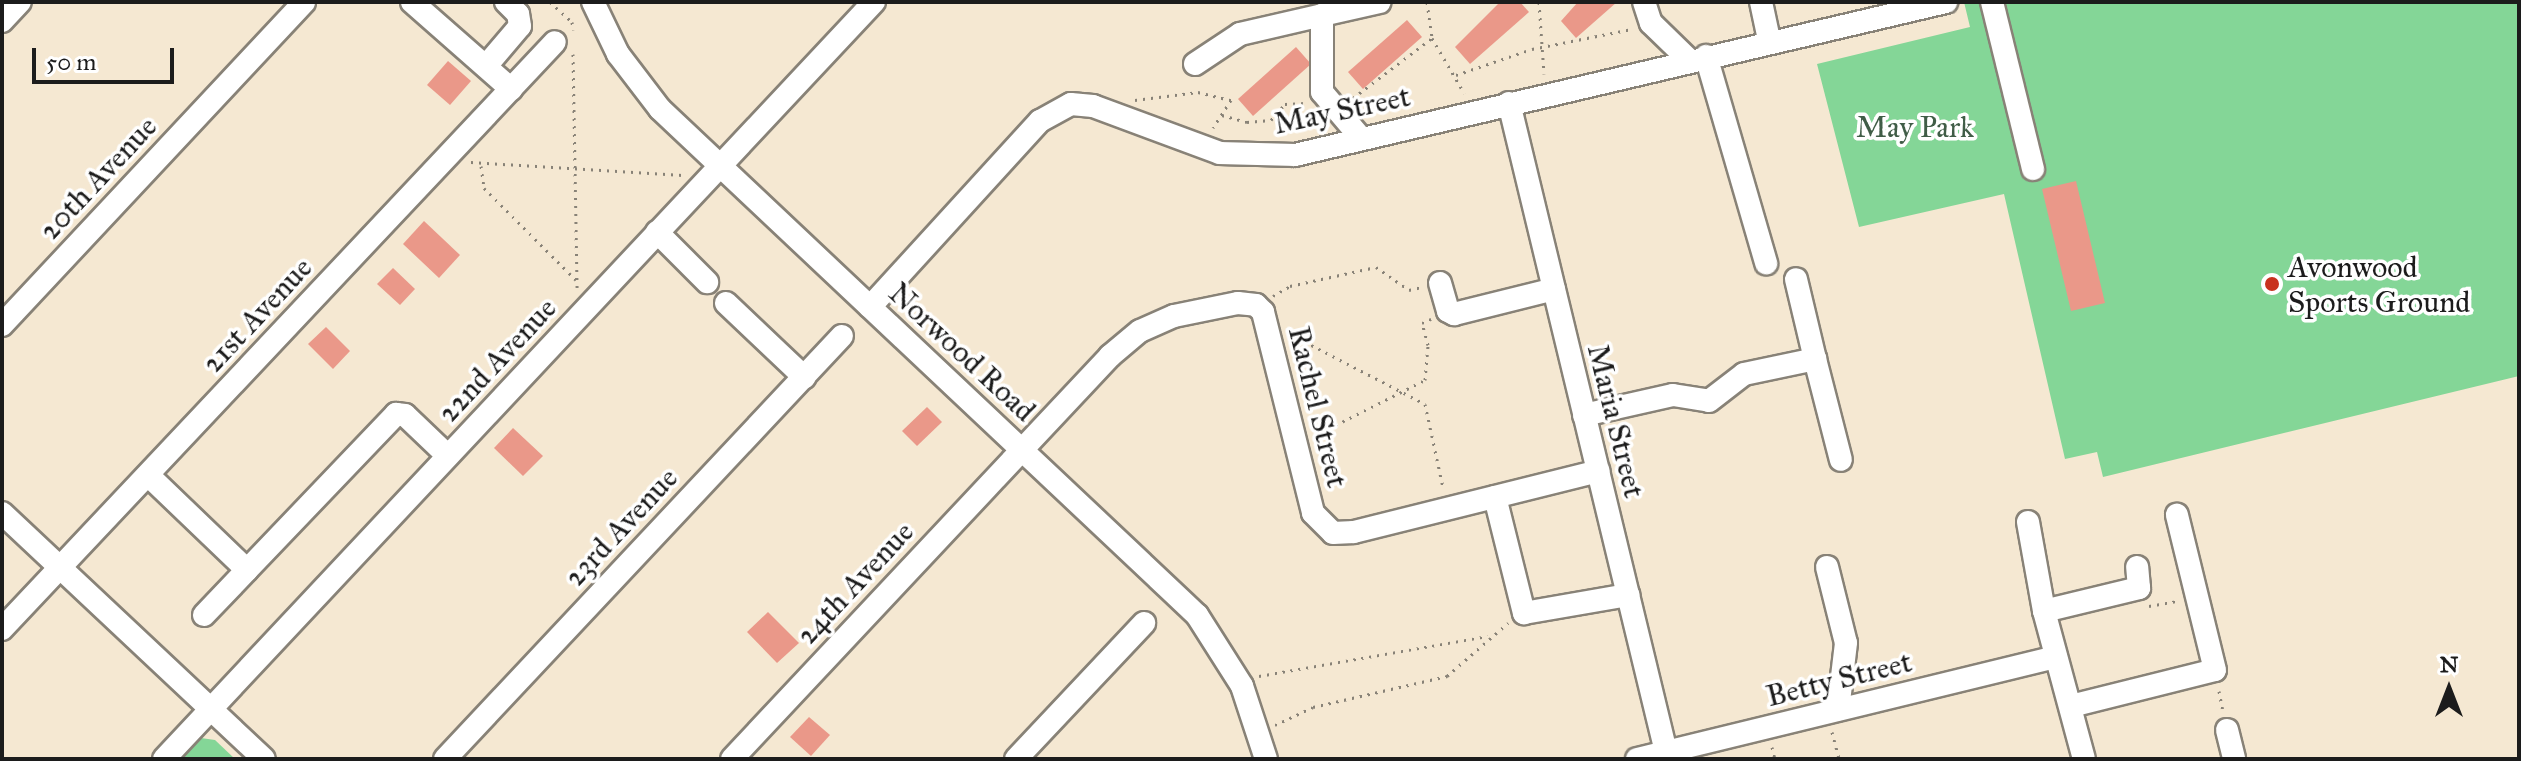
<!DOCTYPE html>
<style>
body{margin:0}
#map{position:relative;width:2521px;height:761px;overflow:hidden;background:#f5e8d2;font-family:"IM FELL Great Primer",serif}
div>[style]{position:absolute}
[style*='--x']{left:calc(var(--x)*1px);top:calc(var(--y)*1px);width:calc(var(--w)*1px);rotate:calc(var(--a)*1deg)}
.green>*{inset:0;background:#84d697}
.building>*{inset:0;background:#ea9889}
.path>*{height:3px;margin-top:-1.5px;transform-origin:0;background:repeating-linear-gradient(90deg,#888277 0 2px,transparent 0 8px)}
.roads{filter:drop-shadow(2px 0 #888277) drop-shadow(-2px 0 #888277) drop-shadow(0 2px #888277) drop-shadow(0 -2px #888277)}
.minor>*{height:22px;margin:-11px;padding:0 11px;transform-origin:11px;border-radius:11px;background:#fff}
.dots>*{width:22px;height:22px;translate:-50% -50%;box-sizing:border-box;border:4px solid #fff;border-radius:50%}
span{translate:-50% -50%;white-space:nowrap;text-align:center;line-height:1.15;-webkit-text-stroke:7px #fff;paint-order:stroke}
.street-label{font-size:30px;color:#1c1c1c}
.park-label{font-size:30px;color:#405d47}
.poi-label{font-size:30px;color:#1c1c1c}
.left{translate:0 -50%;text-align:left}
.frame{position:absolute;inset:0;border:4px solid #1c1c1c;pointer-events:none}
.north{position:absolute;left:2409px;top:649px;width:80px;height:80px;-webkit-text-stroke:6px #fff;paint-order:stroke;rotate:0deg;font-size:22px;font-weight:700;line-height:32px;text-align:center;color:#1c1c1c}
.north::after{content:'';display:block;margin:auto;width:28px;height:36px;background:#1c1c1c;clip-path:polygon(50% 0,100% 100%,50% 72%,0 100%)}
.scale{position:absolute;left:32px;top:48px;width:142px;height:36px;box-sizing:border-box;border:4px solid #1c1c1c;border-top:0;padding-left:10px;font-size:24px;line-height:28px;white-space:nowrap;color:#1c1c1c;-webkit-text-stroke:6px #fff;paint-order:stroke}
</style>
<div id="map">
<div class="green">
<div style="clip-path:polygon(1964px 2px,2519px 2px,2519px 376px,2103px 477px,2097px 452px,2065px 459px,2004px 194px,1859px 227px,1817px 64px,1970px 27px)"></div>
<div style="clip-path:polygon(201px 738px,215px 740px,235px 759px,181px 759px)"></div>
</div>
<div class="building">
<div style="clip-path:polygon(1500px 2px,1520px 2px,1529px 12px,1470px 64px,1455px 47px)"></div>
<div style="clip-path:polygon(1578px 2px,1617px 2px,1576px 38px,1561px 21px)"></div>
<div style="clip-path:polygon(1407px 20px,1422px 37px,1363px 89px,1348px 72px)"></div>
<div style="clip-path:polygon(1296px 47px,1311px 64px,1253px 116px,1238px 99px)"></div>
<div style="clip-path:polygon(448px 61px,471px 81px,450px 105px,427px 85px)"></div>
<div style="clip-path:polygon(2076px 181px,2105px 303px,2071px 311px,2042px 189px)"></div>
<div style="clip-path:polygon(424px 221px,460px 255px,439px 278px,403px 244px)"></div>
<div style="clip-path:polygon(393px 268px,415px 289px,400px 305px,377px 284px)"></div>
<div style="clip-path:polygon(326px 327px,350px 351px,333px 369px,308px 344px)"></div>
<div style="clip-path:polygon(927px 407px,942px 422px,917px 446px,902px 431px)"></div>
<div style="clip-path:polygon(513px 428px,543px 456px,523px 476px,494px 448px)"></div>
<div style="clip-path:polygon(768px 612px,799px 643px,777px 663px,747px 632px)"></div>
<div style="clip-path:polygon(809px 717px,830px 735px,811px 756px,790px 737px)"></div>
</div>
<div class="path">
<div style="--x:550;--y:2;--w:30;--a:42"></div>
<div style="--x:572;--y:22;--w:8;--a:83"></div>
<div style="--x:1427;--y:2;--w:36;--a:82"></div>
<div style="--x:1432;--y:38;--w:64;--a:59.8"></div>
<div style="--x:1539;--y:2;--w:72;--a:86"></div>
<div style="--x:573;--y:54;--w:236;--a:89"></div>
<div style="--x:1456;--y:75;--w:80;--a:-18.9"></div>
<div style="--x:1532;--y:49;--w:102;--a:-11.3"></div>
<div style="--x:1353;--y:98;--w:99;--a:-37.2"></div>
<div style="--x:1135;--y:100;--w:64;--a:-7.2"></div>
<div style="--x:1198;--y:92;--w:34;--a:14"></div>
<div style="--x:1231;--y:100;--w:33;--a:123"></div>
<div style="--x:1222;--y:115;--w:26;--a:16"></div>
<div style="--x:1247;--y:122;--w:24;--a:-5"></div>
<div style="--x:1271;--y:120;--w:21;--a:-49"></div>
<div style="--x:1285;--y:104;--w:21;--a:-3"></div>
<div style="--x:471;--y:162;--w:212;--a:3.5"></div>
<div style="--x:481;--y:166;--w:22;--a:82"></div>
<div style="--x:484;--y:188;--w:130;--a:45"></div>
<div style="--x:1273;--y:296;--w:20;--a:-30"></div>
<div style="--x:1290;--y:286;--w:88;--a:-12.5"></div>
<div style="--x:1376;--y:267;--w:40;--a:34.9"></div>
<div style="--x:1409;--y:290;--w:13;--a:-13"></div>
<div style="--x:1290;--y:334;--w:152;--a:27.4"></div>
<div style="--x:1425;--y:404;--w:85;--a:77.8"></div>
<div style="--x:1314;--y:436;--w:124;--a:-26.8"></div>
<div style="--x:1425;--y:380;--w:35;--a:-85"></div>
<div style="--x:1428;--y:345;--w:23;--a:-105"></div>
<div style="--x:1422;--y:323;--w:10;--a:-24"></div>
<div style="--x:2149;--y:606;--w:28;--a:-10"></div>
<div style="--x:1259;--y:676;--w:232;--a:-9.9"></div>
<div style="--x:2219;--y:691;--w:20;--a:79"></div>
<div style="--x:1275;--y:725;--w:42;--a:-25.3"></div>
<div style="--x:1313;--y:707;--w:138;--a:-13"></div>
<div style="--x:1447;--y:676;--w:81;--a:-41"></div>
<div style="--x:1832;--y:732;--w:28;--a:75"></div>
<div style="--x:1772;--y:747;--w:12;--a:76"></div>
</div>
<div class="roads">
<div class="minor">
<div style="--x:412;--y:2;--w:132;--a:41.3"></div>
<div style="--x:593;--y:2;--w:58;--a:64.3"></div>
<div style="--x:618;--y:54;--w:69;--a:52.6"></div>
<div style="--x:660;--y:109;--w:738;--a:43.3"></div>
<div style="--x:1197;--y:615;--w:84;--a:57.6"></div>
<div style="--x:1242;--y:686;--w:77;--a:71.8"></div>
<div style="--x:1644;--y:2;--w:22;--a:72"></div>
<div style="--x:1651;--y:23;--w:53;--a:44.2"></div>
<div style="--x:1761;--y:2;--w:39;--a:78"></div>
<div style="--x:1992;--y:2;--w:172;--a:76.2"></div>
<div style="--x:2;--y:21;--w:26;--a:-47"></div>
<div style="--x:1706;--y:56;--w:216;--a:73.8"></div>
<div style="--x:1195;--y:64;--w:54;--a:-33.7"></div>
<div style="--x:1240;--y:34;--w:84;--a:-13"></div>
<div style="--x:486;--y:66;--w:52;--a:-49.6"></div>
<div style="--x:520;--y:26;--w:12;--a:-99"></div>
<div style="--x:518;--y:14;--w:17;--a:-135"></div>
<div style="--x:1509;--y:103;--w:668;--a:76.4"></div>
<div style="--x:1361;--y:138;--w:60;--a:-130.3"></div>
<div style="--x:1322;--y:92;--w:77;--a:-90"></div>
<div style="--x:1322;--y:15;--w:59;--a:-12.6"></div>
<div style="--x:657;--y:232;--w:71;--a:45"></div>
<div style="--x:1440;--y:283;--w:29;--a:74"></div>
<div style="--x:1448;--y:311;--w:7;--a:27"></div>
<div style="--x:1454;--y:314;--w:103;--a:-14"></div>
<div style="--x:726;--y:303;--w:108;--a:43.5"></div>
<div style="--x:870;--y:307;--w:252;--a:-47.6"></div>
<div style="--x:1040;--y:121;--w:35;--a:-29"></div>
<div style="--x:1071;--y:104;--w:22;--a:5"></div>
<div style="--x:1093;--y:106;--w:135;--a:20.3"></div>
<div style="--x:1220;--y:153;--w:75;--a:1.5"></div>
<div style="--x:1295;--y:155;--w:669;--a:-13.23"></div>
<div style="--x:2;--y:325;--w:442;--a:-46.9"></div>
<div style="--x:1815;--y:359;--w:104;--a:75.6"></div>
<div style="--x:1584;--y:415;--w:91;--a:-12.7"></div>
<div style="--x:1673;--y:395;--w:36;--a:9"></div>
<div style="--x:1709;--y:401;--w:44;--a:-37.6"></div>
<div style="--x:1744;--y:374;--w:73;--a:-11.9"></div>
<div style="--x:1815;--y:359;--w:82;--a:-103.4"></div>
<div style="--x:148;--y:475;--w:137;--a:43.8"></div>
<div style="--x:247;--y:570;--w:216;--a:-46.3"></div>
<div style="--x:396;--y:414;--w:9;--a:6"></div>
<div style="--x:405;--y:415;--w:59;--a:43.6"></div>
<div style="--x:1495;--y:497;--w:120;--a:76"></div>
<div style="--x:1524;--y:613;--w:106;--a:-9.8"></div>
<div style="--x:2;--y:513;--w:359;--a:43.2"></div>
<div style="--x:2028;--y:522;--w:90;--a:79.8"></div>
<div style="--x:2044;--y:611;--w:153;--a:74.9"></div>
<div style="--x:1827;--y:567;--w:78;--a:76"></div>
<div style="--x:1846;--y:643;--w:67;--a:96.8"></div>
<div style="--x:2044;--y:611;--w:98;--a:-13.6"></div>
<div style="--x:2139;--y:588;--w:21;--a:-95"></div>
<div style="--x:204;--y:615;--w:62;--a:-46.3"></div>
<div style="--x:2;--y:629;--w:806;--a:-46.71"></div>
<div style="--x:2071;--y:706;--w:148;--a:-14"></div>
<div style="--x:2215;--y:670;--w:160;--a:-103.8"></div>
<div style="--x:2227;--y:730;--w:30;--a:76"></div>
<div style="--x:164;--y:759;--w:1038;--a:-46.84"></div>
<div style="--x:445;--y:759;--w:580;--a:-46.82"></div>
<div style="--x:732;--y:759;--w:553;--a:-46.83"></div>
<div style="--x:1110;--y:356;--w:39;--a:-40"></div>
<div style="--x:1140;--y:331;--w:37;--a:-24"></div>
<div style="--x:1174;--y:316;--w:65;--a:-11.5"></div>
<div style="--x:1238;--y:303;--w:18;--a:6"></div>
<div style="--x:1256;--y:305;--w:10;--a:45"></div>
<div style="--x:1263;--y:312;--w:207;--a:76"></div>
<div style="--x:1313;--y:513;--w:28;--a:45"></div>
<div style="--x:1333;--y:533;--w:21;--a:-3"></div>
<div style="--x:1354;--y:532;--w:252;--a:-14"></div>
<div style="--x:1016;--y:759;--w:187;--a:-46.7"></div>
<div style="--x:1637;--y:759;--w:431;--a:-13.7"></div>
</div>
</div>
<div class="dots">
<div style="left:2272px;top:284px;background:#c8321e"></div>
</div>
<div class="street-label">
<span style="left:1342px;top:110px;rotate:-12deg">May Street</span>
<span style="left:98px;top:178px;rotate:-47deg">20th Avenue</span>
<span style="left:257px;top:315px;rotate:-47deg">21st Avenue</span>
<span style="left:962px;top:352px;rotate:43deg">Norwood Road</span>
<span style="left:497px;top:360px;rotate:-47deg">22nd Avenue</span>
<span style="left:1318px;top:407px;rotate:76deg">Rachel Street</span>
<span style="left:1616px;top:421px;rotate:76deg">Maria Street</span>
<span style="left:621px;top:527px;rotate:-47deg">23rd Avenue</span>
<span style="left:855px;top:583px;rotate:-47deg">24th Avenue</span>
<span style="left:1839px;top:679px;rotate:-14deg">Betty Street</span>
</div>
<div class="park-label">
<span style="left:1915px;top:127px">May Park</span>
</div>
<div class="poi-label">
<span class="left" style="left:2288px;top:284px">Avonwood<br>Sports Ground</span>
</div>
<div class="frame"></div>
<div class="north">N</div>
<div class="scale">50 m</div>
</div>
